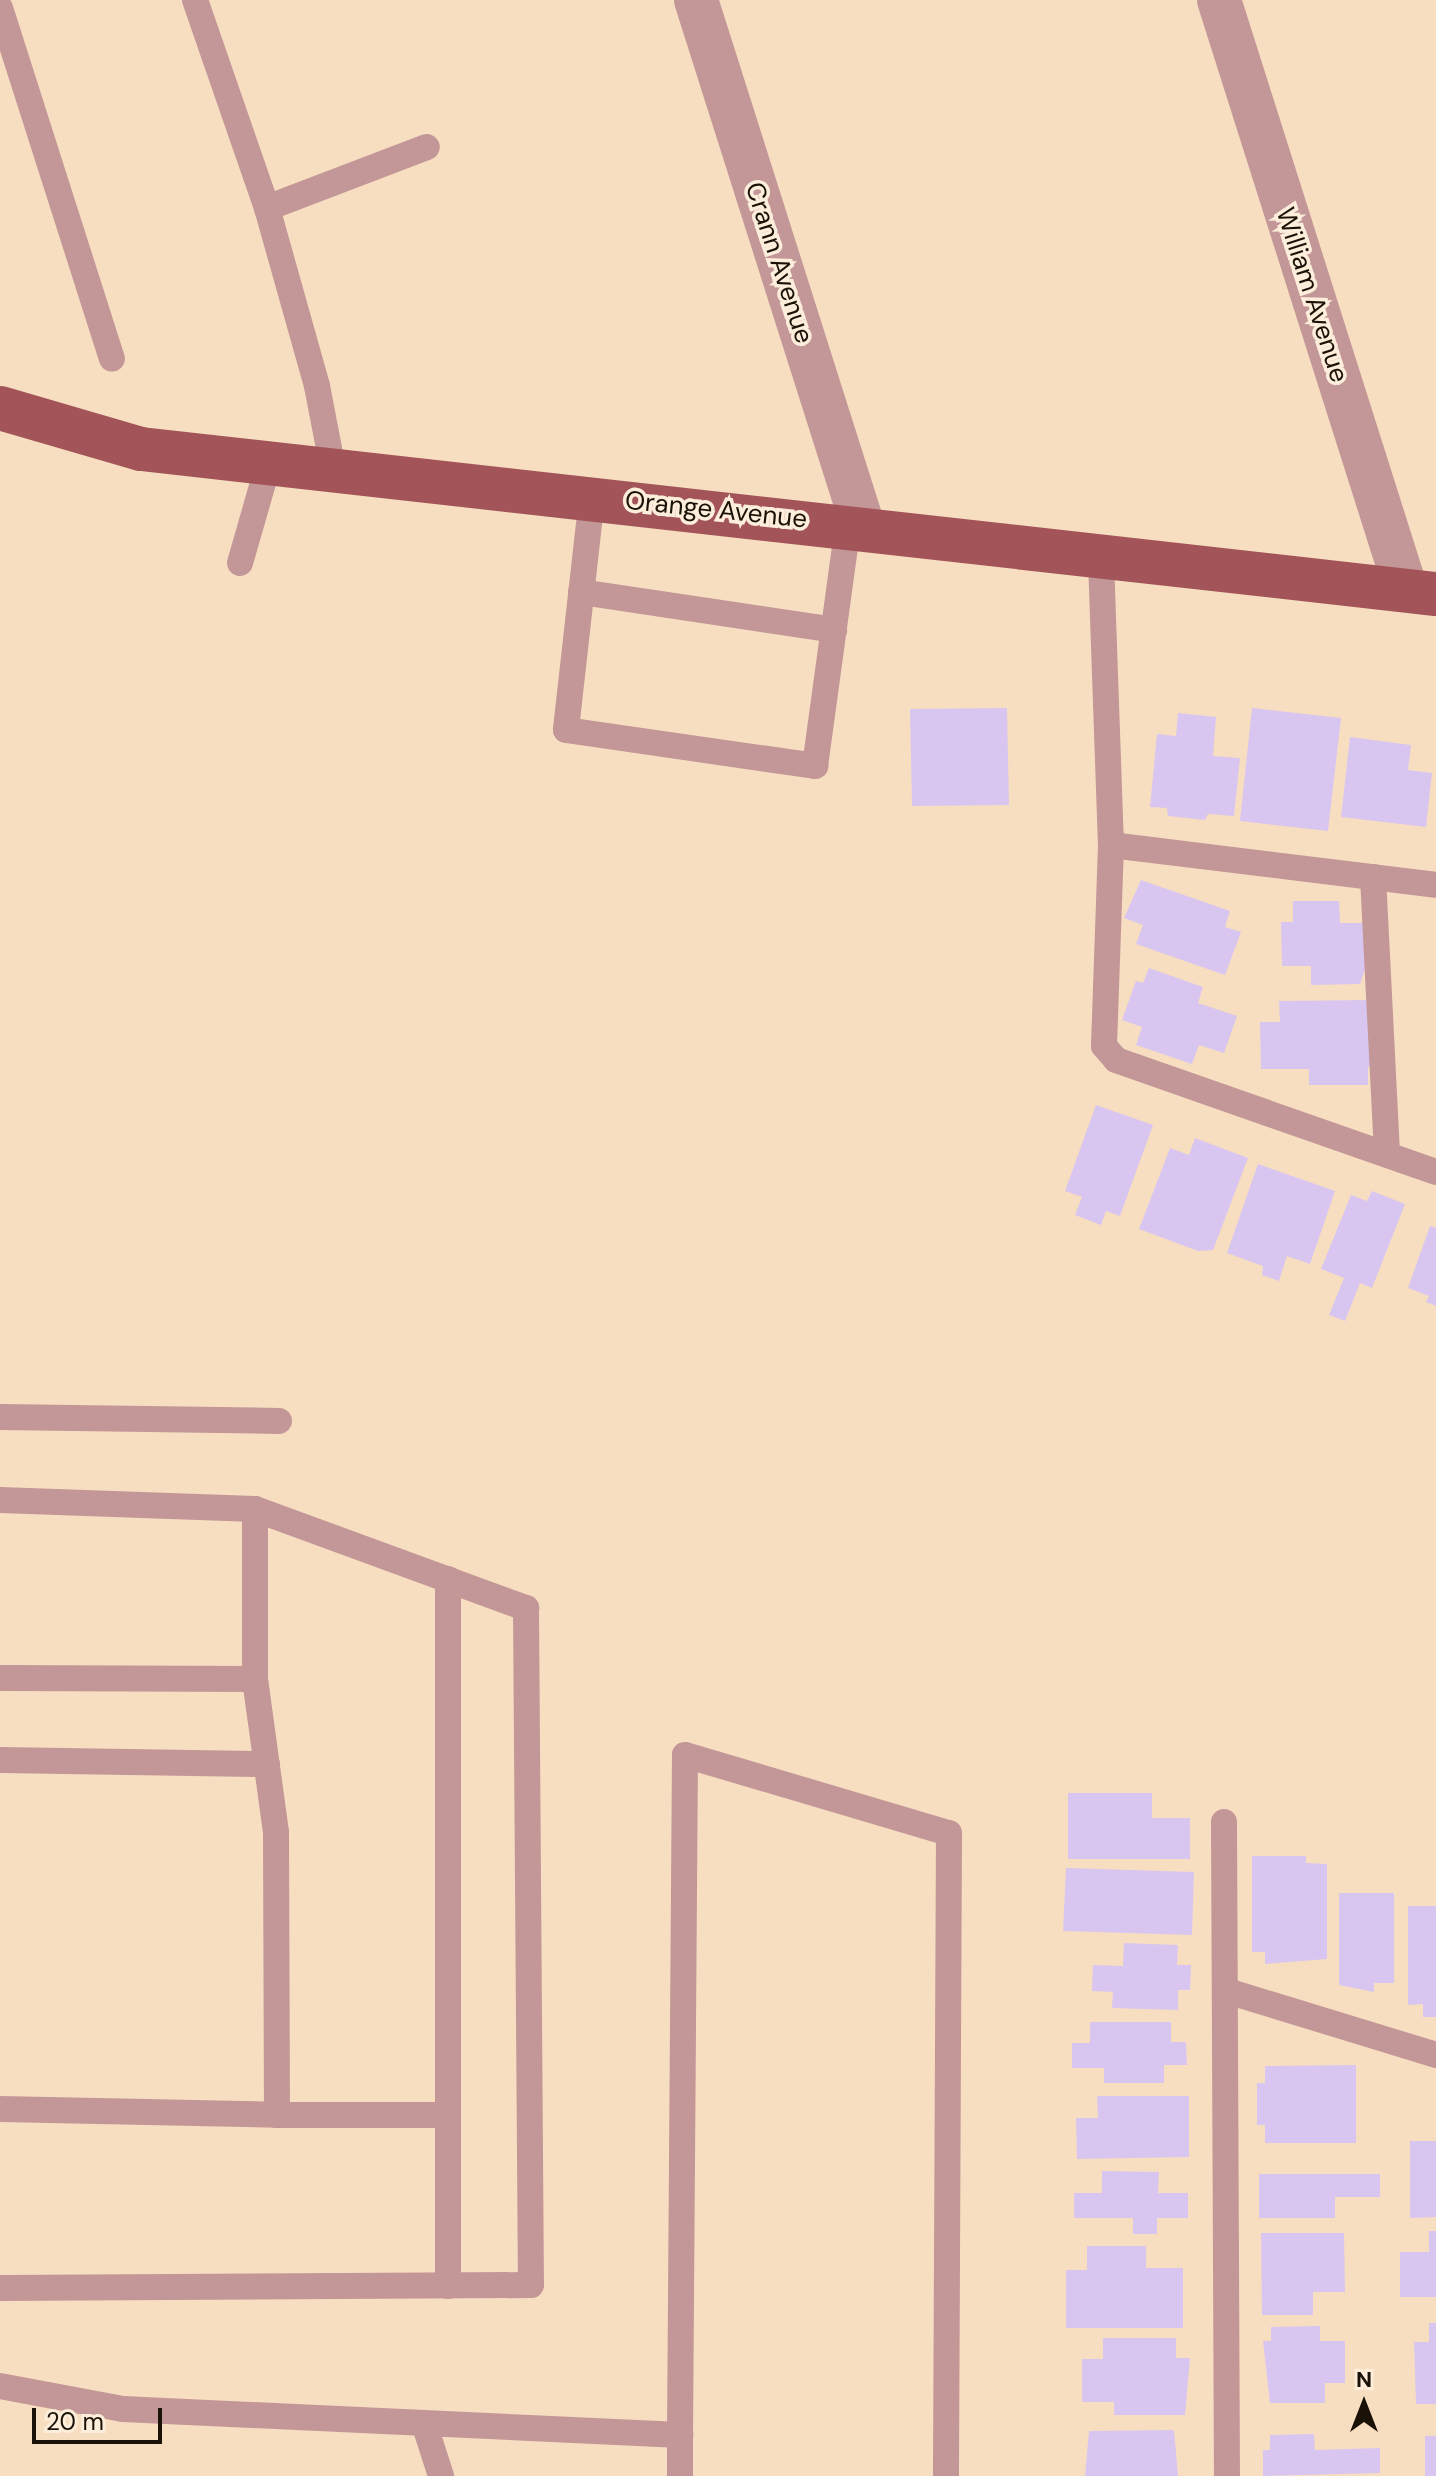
<!DOCTYPE html>
<style>
body{margin:0}
#map{position:relative;width:1436px;height:2476px;overflow:hidden;background:#f7dec0;font-family:"DM Sans",sans-serif}
div>[style]{position:absolute}
[style*='--x']{left:calc(var(--x)*1px);top:calc(var(--y)*1px);width:calc(var(--w)*1px);rotate:calc(var(--a)*1deg)}
.building>*{inset:0;background:#d8c6f0}
.lane>*{height:26px;margin:-13px;padding:0 13px;transform-origin:13px;border-radius:13px;background:#c39697}
.street>*{height:44px;margin:-22px;padding:0 22px;transform-origin:22px;border-radius:22px;background:#c39697}
.primary>*{height:44px;margin:-22px;padding:0 22px;transform-origin:22px;border-radius:22px;background:#a25458}
span{translate:-50% -50%;white-space:nowrap;text-align:center;line-height:1.15;-webkit-text-stroke:7px #fdeddb;paint-order:stroke}
.street-label{font-size:26px;color:#1b1207}
.north{position:absolute;left:1324px;top:2364px;width:80px;height:80px;-webkit-text-stroke:6px #fdeddb;paint-order:stroke;rotate:0deg;font-size:22px;font-weight:700;line-height:32px;text-align:center;color:#1b1207}
.north::after{content:'';display:block;margin:auto;width:28px;height:36px;background:#1b1207;clip-path:polygon(50% 0,100% 100%,50% 72%,0 100%)}
.scale{position:absolute;left:32px;top:2408px;width:130px;height:36px;box-sizing:border-box;border:4px solid #1b1207;border-top:0;padding-left:10px;font-size:24px;line-height:28px;white-space:nowrap;color:#1b1207;-webkit-text-stroke:6px #fdeddb;paint-order:stroke}
</style>
<div id="map">
<div class="building">
<div style="clip-path:polygon(1007px 708px,1009px 805px,912px 806px,910px 709px)"></div>
<div style="clip-path:polygon(1252px 708px,1341px 718px,1328px 831px,1240px 821px)"></div>
<div style="clip-path:polygon(1178px 713px,1216px 717px,1213px 756px,1240px 758px,1234px 816px,1208px 814px,1205px 820px,1168px 816px,1167px 808px,1150px 807px,1157px 734px,1176px 736px)"></div>
<div style="clip-path:polygon(1350px 737px,1411px 745px,1408px 770px,1432px 773px,1426px 827px,1341px 817px)"></div>
<div style="clip-path:polygon(1141px 880px,1230px 911px,1225px 927px,1241px 932px,1225px 975px,1136px 944px,1143px 925px,1124px 918px)"></div>
<div style="clip-path:polygon(1293px 901px,1339px 901px,1340px 923px,1366px 923px,1366px 966px,1360px 984px,1311px 985px,1311px 966px,1282px 966px,1281px 922px,1293px 922px)"></div>
<div style="clip-path:polygon(1149px 968px,1203px 987px,1198px 1003px,1237px 1016px,1224px 1053px,1199px 1045px,1192px 1064px,1136px 1045px,1142px 1027px,1122px 1020px,1136px 981px,1143px 983px)"></div>
<div style="clip-path:polygon(1370px 1000px,1374px 1067px,1368px 1067px,1368px 1085px,1309px 1085px,1309px 1069px,1261px 1069px,1260px 1022px,1280px 1022px,1279px 1001px)"></div>
<div style="clip-path:polygon(1096px 1105px,1153px 1125px,1120px 1216px,1106px 1211px,1101px 1225px,1075px 1215px,1082px 1197px,1065px 1191px)"></div>
<div style="clip-path:polygon(1195px 1138px,1248px 1158px,1213px 1250px,1198px 1251px,1139px 1229px,1170px 1148px,1189px 1155px)"></div>
<div style="clip-path:polygon(1258px 1164px,1335px 1191px,1310px 1264px,1287px 1256px,1279px 1281px,1262px 1275px,1263px 1266px,1227px 1253px)"></div>
<div style="clip-path:polygon(1372px 1191px,1405px 1204px,1372px 1288px,1360px 1283px,1345px 1321px,1329px 1315px,1344px 1278px,1321px 1269px,1351px 1195px,1367px 1201px)"></div>
<div style="clip-path:polygon(1430px 1226px,1436px 1228px,1436px 1306px,1426px 1302px,1429px 1296px,1408px 1288px)"></div>
<div style="clip-path:polygon(1068px 1793px,1152px 1793px,1152px 1818px,1190px 1818px,1190px 1859px,1068px 1859px)"></div>
<div style="clip-path:polygon(1252px 1856px,1306px 1856px,1306px 1863px,1327px 1864px,1327px 1959px,1265px 1964px,1265px 1952px,1252px 1952px)"></div>
<div style="clip-path:polygon(1066px 1868px,1194px 1872px,1192px 1935px,1063px 1931px)"></div>
<div style="clip-path:polygon(1339px 1893px,1394px 1893px,1394px 1983px,1374px 1983px,1374px 1992px,1339px 1985px)"></div>
<div style="clip-path:polygon(1408px 1906px,1436px 1906px,1436px 2017px,1423px 2017px,1423px 2004px,1408px 2005px)"></div>
<div style="clip-path:polygon(1124px 1943px,1178px 1945px,1177px 1965px,1191px 1965px,1190px 1990px,1178px 1990px,1178px 2010px,1112px 2008px,1113px 1992px,1092px 1991px,1093px 1965px,1123px 1966px)"></div>
<div style="clip-path:polygon(1090px 2022px,1171px 2022px,1171px 2042px,1186px 2042px,1187px 2065px,1164px 2065px,1164px 2083px,1104px 2083px,1104px 2068px,1072px 2068px,1072px 2043px,1090px 2043px)"></div>
<div style="clip-path:polygon(1356px 2065px,1356px 2143px,1265px 2143px,1265px 2125px,1257px 2125px,1257px 2083px,1265px 2083px,1265px 2066px)"></div>
<div style="clip-path:polygon(1097px 2096px,1189px 2096px,1189px 2157px,1077px 2159px,1076px 2118px,1098px 2118px)"></div>
<div style="clip-path:polygon(1410px 2141px,1436px 2141px,1436px 2217px,1410px 2218px)"></div>
<div style="clip-path:polygon(1102px 2171px,1159px 2172px,1158px 2193px,1188px 2193px,1188px 2218px,1157px 2218px,1157px 2234px,1133px 2234px,1133px 2218px,1074px 2218px,1074px 2193px,1102px 2193px)"></div>
<div style="clip-path:polygon(1259px 2174px,1380px 2174px,1380px 2197px,1335px 2197px,1335px 2218px,1259px 2218px)"></div>
<div style="clip-path:polygon(1429px 2231px,1436px 2231px,1436px 2297px,1400px 2297px,1400px 2252px,1429px 2252px)"></div>
<div style="clip-path:polygon(1261px 2233px,1344px 2233px,1345px 2292px,1313px 2292px,1313px 2315px,1262px 2315px)"></div>
<div style="clip-path:polygon(1087px 2246px,1146px 2246px,1146px 2268px,1183px 2268px,1183px 2328px,1066px 2328px,1066px 2270px,1087px 2270px)"></div>
<div style="clip-path:polygon(1429px 2323px,1436px 2323px,1436px 2404px,1416px 2404px,1414px 2342px,1429px 2342px)"></div>
<div style="clip-path:polygon(1320px 2326px,1320px 2341px,1345px 2341px,1345px 2383px,1325px 2383px,1325px 2403px,1270px 2403px,1263px 2341px,1271px 2341px,1271px 2327px)"></div>
<div style="clip-path:polygon(1103px 2338px,1176px 2338px,1176px 2358px,1190px 2358px,1185px 2415px,1114px 2415px,1114px 2402px,1082px 2402px,1082px 2359px,1103px 2359px)"></div>
<div style="clip-path:polygon(1174px 2430px,1178px 2476px,1085px 2476px,1089px 2431px)"></div>
<div style="clip-path:polygon(1314px 2434px,1315px 2450px,1380px 2448px,1380px 2473px,1263px 2476px,1263px 2450px,1270px 2450px,1270px 2435px)"></div>
<div style="clip-path:polygon(1425px 2436px,1436px 2436px,1436px 2476px,1425px 2476px)"></div>
</div>
<div class="lane">
<div style="--x:195;--y:0;--w:220;--a:70.9"></div>
<div style="--x:267;--y:208;--w:185;--a:74.3"></div>
<div style="--x:317;--y:386;--w:85;--a:79.1"></div>
<div style="--x:0;--y:8;--w:368;--a:72.3"></div>
<div style="--x:267;--y:208;--w:171;--a:-20.9"></div>
<div style="--x:592;--y:497;--w:234;--a:96.4"></div>
<div style="--x:566;--y:730;--w:252;--a:8.2"></div>
<div style="--x:815;--y:766;--w:243;--a:-82.2"></div>
<div style="--x:1101;--y:560;--w:285;--a:88"></div>
<div style="--x:1111;--y:845;--w:201;--a:92"></div>
<div style="--x:1104;--y:1046;--w:18;--a:49"></div>
<div style="--x:1116;--y:1060;--w:339;--a:19.3"></div>
<div style="--x:240;--y:563;--w:105;--a:-74"></div>
<div style="--x:581;--y:592;--w:256;--a:8.5"></div>
<div style="--x:1111;--y:845;--w:327;--a:7"></div>
<div style="--x:1373;--y:877;--w:277;--a:87.1"></div>
<div style="--x:0;--y:1417;--w:279;--a:0.8"></div>
<div style="--x:0;--y:1500;--w:255;--a:2"></div>
<div style="--x:255;--y:1509;--w:289;--a:20.1"></div>
<div style="--x:526;--y:1608;--w:677;--a:89.58"></div>
<div style="--x:531;--y:2285;--w:531;--a:179.68"></div>
<div style="--x:448;--y:1579;--w:707;--a:90"></div>
<div style="--x:0;--y:1678;--w:255;--a:0.2"></div>
<div style="--x:255;--y:1679;--w:170;--a:-90"></div>
<div style="--x:255;--y:1679;--w:154;--a:82.2"></div>
<div style="--x:276;--y:1832;--w:283;--a:89.8"></div>
<div style="--x:277;--y:2115;--w:171;--a:0"></div>
<div style="--x:0;--y:1760;--w:267;--a:0.9"></div>
<div style="--x:1224;--y:1822;--w:654;--a:89.74"></div>
<div style="--x:1227;--y:1991;--w:219;--a:17"></div>
<div style="--x:0;--y:2109;--w:277;--a:1.2"></div>
<div style="--x:0;--y:2386;--w:125;--a:10.6"></div>
<div style="--x:123;--y:2409;--w:558;--a:2.67"></div>
<div style="--x:680;--y:2435;--w:680;--a:-89.58"></div>
<div style="--x:685;--y:1755;--w:275;--a:16.5"></div>
<div style="--x:949;--y:1833;--w:643;--a:90.27"></div>
<div style="--x:424;--y:2423;--w:56;--a:72.2"></div>
<div style="--x:680;--y:2476;--w:41;--a:-90"></div>
</div>
<div class="street">
<div style="--x:696;--y:0;--w:552;--a:72.39"></div>
<div style="--x:1219;--y:0;--w:619;--a:72.41"></div>
</div>
<div class="primary">
<div style="--x:0;--y:408;--w:147;--a:16.2"></div>
<div style="--x:141;--y:449;--w:1303;--a:6.39"></div>
</div>
<div class="street-label">
<span style="left:779px;top:263px;rotate:72deg">Crann Avenue</span>
<span style="left:1312px;top:295px;rotate:72deg">William Avenue</span>
<span style="left:716px;top:510px;rotate:6deg">Orange Avenue</span>
</div>
<div class="north">N</div>
<div class="scale">20 m</div>
</div>
